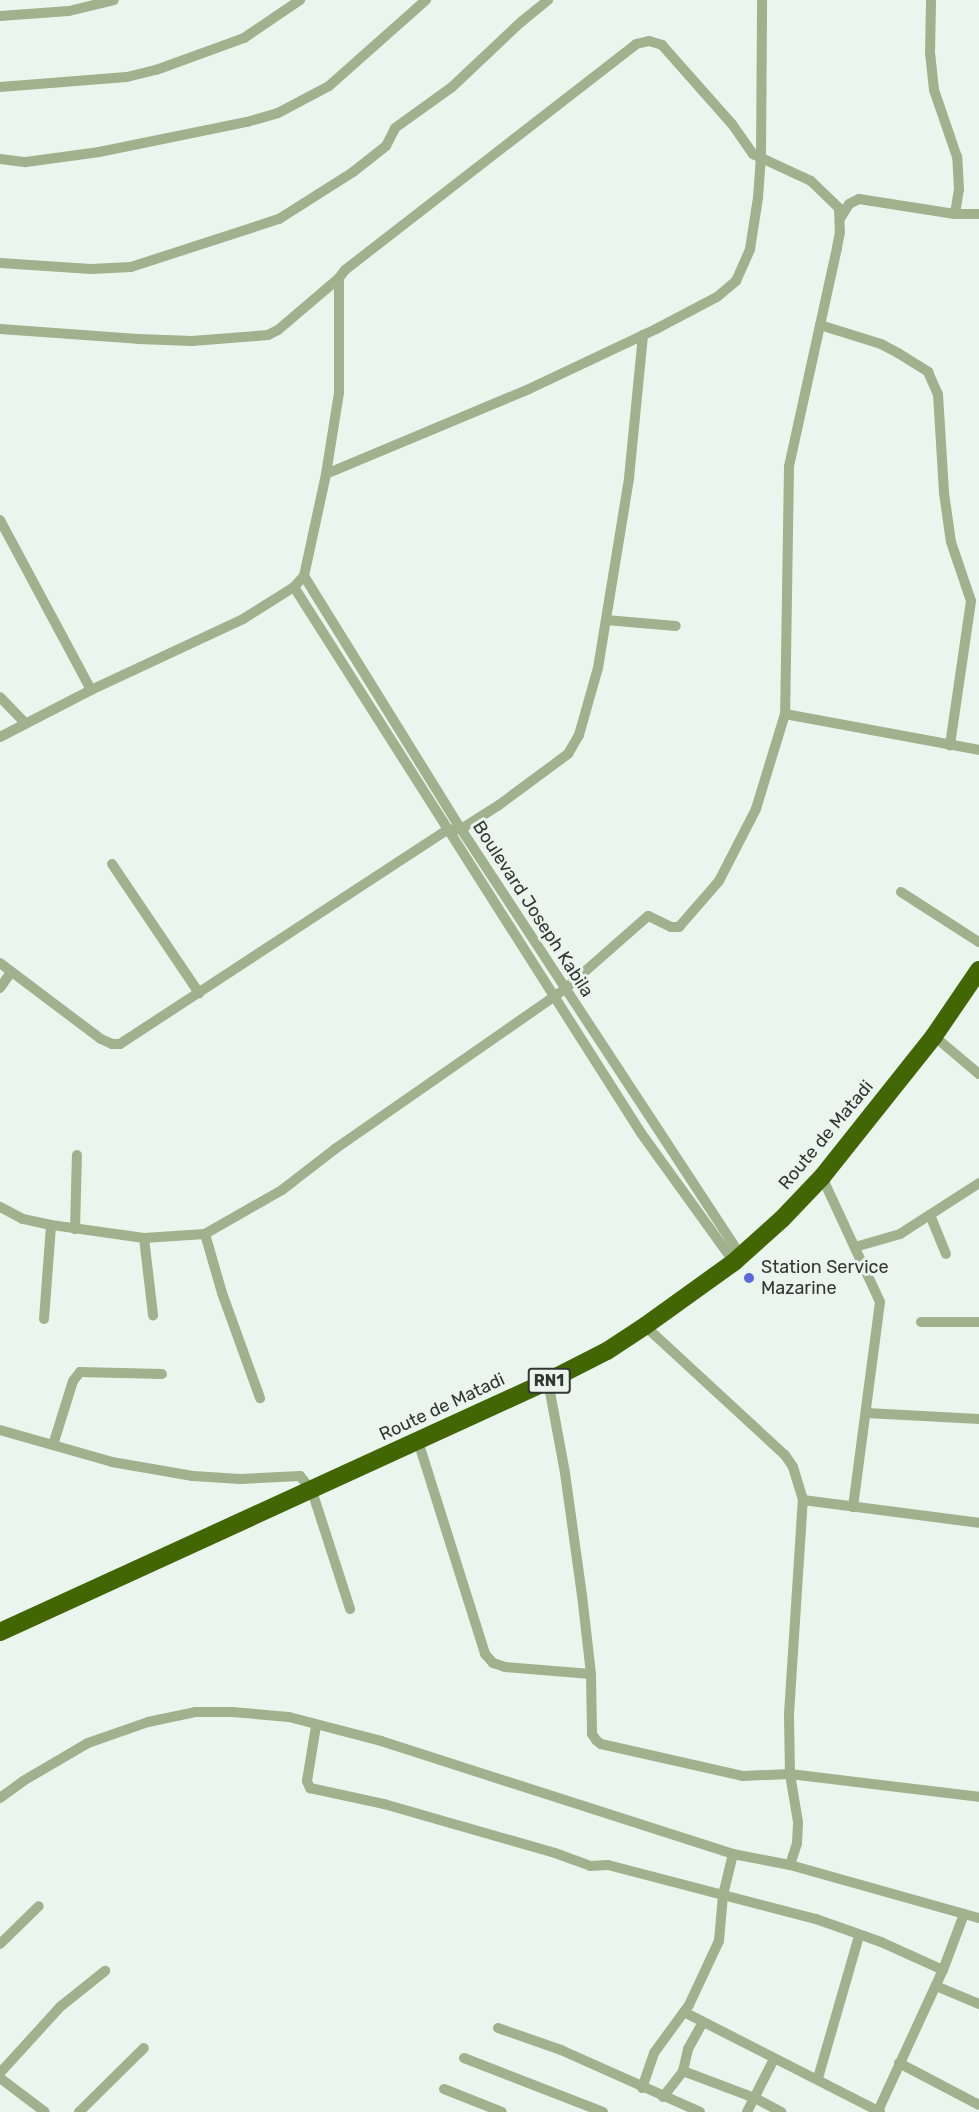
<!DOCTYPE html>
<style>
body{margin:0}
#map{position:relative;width:979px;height:2112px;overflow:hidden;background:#eaf6ed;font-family:Rubik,sans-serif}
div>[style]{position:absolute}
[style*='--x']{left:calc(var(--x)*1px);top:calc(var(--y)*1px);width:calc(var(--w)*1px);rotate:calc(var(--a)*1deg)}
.street>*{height:10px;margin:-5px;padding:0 5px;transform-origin:5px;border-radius:5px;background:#9fb28d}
.highway>*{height:18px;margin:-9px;padding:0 9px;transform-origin:9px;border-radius:9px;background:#436604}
.dots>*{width:16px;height:16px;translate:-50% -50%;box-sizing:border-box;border:3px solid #eaf6ed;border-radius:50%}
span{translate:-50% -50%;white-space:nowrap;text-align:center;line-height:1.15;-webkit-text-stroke:6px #eaf6ed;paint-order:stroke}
.shield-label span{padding:2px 4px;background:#eaf6ed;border:2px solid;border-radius:4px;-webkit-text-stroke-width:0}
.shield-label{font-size:16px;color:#333734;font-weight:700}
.street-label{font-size:18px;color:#333734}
.poi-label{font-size:18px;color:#333734}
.left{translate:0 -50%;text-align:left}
</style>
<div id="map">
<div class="street">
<div style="--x:0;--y:16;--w:69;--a:-4.1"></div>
<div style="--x:69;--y:11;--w:46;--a:-13.7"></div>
<div style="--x:0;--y:87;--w:127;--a:-4.5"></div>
<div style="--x:127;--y:77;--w:30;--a:-14"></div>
<div style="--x:156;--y:70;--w:94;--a:-20"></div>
<div style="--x:244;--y:38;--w:68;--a:-34.2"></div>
<div style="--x:0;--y:159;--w:26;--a:7"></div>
<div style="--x:26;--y:162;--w:74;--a:-7.8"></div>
<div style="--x:99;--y:152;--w:151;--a:-11.5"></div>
<div style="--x:247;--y:122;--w:32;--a:-16"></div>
<div style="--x:278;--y:113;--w:58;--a:-27.9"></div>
<div style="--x:329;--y:86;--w:130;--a:-41.6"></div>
<div style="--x:955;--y:214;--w:24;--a:0"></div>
<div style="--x:841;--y:217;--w:15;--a:-58"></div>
<div style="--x:849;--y:204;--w:11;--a:-27"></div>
<div style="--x:859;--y:199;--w:97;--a:8.9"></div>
<div style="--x:955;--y:214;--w:24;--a:-81"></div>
<div style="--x:959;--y:190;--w:33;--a:-93"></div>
<div style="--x:957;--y:157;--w:71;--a:-108.9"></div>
<div style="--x:934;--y:90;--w:36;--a:-96"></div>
<div style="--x:930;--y:54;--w:54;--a:-88.9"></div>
<div style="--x:0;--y:263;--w:91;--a:3.8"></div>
<div style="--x:91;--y:269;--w:40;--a:-2.9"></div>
<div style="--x:131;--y:267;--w:156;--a:-18"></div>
<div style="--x:279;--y:219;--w:88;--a:-32.4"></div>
<div style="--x:353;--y:172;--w:42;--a:-38.2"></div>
<div style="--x:386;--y:146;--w:20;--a:-63"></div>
<div style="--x:395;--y:128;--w:70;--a:-35.7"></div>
<div style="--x:452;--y:87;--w:95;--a:-43.3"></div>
<div style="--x:521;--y:22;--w:35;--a:-39"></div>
<div style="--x:820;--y:325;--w:64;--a:17.3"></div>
<div style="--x:881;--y:344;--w:19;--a:28"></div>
<div style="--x:898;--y:353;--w:36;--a:32"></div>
<div style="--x:928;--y:372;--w:24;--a:66"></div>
<div style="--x:938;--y:394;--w:99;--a:86.5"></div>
<div style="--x:944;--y:493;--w:49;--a:81.9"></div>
<div style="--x:951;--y:542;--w:62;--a:71.3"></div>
<div style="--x:971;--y:601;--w:146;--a:98.3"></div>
<div style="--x:0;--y:329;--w:138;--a:4.1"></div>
<div style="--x:138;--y:339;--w:54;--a:2.1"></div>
<div style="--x:192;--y:341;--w:76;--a:-4.5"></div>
<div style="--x:268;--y:335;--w:11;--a:-27"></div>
<div style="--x:278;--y:330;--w:80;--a:-40.4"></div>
<div style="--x:326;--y:474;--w:220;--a:-22.7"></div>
<div style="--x:529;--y:389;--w:140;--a:-25.3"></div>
<div style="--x:656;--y:329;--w:69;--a:-27.7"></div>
<div style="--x:717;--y:297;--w:25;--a:-40"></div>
<div style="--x:736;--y:281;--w:35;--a:-66"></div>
<div style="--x:750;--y:249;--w:52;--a:-81.1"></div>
<div style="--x:758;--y:198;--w:42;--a:-85.9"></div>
<div style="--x:761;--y:156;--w:156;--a:-89.6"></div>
<div style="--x:0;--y:520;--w:193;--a:61.8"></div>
<div style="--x:304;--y:576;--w:298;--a:58.2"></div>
<div style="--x:461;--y:829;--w:511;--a:56.75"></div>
<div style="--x:294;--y:587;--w:647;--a:57.56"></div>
<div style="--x:641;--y:1133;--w:159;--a:54.2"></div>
<div style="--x:606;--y:620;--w:70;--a:4.9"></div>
<div style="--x:0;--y:697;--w:37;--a:46"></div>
<div style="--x:785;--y:714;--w:197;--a:10.5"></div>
<div style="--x:0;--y:737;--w:102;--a:-27.3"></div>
<div style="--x:91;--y:690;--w:168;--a:-25"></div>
<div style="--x:243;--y:619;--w:60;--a:-32.1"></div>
<div style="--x:294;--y:587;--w:15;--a:-48"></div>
<div style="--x:304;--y:576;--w:104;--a:-77.8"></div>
<div style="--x:326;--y:474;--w:82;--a:-80.9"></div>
<div style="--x:339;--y:393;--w:115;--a:-90"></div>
<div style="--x:339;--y:278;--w:10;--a:-53"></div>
<div style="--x:345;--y:270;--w:368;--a:-37.8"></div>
<div style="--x:636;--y:44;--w:13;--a:-13"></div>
<div style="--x:649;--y:41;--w:14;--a:17"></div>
<div style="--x:662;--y:45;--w:106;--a:48.5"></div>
<div style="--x:732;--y:124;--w:37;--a:55"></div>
<div style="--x:753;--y:154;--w:64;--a:25"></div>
<div style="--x:811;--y:181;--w:39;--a:44"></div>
<div style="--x:839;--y:208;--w:24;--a:88"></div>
<div style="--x:840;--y:232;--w:16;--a:101"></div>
<div style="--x:837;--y:248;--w:224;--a:102.4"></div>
<div style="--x:789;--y:467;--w:247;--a:90.9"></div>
<div style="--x:785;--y:714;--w:99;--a:107"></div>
<div style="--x:756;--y:809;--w:81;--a:117.2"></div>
<div style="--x:719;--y:881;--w:61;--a:131"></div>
<div style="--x:679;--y:927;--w:8;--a:180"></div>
<div style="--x:671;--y:927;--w:25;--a:-154"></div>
<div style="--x:648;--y:916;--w:111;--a:138.7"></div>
<div style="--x:565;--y:989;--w:280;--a:145.2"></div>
<div style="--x:335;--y:1149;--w:67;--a:142.3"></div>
<div style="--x:282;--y:1190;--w:89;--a:150.3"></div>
<div style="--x:205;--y:1234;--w:61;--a:176.2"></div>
<div style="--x:144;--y:1238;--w:94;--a:-172"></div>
<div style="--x:51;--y:1225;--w:29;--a:-168"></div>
<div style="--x:23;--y:1219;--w:26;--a:-152"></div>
<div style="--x:112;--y:864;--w:156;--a:56"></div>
<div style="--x:901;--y:892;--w:93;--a:32.7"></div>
<div style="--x:0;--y:963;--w:126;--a:37"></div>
<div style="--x:101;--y:1039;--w:12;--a:24"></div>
<div style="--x:112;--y:1044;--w:8;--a:0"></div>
<div style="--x:120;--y:1044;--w:391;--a:-33.2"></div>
<div style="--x:447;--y:830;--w:14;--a:-4"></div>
<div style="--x:461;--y:829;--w:45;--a:-32.3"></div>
<div style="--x:499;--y:805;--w:86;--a:-36.5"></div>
<div style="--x:568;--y:754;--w:22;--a:-60"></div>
<div style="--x:579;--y:735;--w:70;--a:-74.2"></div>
<div style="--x:598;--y:668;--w:193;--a:-80.7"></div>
<div style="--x:629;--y:478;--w:144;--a:-84.4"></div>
<div style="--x:0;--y:988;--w:19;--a:-55"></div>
<div style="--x:934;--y:1036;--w:59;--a:40.2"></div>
<div style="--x:822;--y:1177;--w:138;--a:65.1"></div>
<div style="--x:880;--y:1302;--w:207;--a:97.5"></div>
<div style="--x:930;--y:1215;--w:42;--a:67.7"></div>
<div style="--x:75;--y:1229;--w:74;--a:-88.5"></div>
<div style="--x:205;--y:1234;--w:61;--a:73.9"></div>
<div style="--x:222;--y:1293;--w:112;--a:70.1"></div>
<div style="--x:144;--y:1238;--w:78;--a:83.3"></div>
<div style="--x:855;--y:1247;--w:47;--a:-16.1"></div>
<div style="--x:900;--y:1234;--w:94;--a:-32.8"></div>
<div style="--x:44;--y:1319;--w:94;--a:-85.7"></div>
<div style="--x:921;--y:1322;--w:58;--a:0"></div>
<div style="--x:645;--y:1326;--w:190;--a:42.7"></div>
<div style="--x:785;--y:1455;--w:14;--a:56"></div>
<div style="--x:793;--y:1467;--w:34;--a:73"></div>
<div style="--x:803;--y:1500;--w:177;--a:7.4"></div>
<div style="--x:548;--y:1381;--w:94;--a:79.5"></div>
<div style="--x:565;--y:1473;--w:123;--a:82.1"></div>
<div style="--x:582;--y:1595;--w:80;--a:83.5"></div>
<div style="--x:591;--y:1674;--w:60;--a:89"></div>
<div style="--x:592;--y:1734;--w:7;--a:56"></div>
<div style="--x:596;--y:1740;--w:6;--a:39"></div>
<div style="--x:601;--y:1744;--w:146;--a:12.7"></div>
<div style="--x:743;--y:1776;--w:47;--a:-2.4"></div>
<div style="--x:790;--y:1774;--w:190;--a:6.9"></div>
<div style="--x:867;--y:1413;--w:112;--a:3.1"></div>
<div style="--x:0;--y:1430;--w:116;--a:15.9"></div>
<div style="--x:112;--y:1462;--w:82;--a:9.8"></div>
<div style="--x:193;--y:1476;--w:47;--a:3.7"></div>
<div style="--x:240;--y:1479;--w:60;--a:-2.9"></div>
<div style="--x:300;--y:1476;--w:19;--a:51"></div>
<div style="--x:312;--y:1491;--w:124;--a:72.1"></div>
<div style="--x:418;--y:1441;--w:223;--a:72.5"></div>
<div style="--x:485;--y:1654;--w:12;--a:48"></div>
<div style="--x:493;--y:1663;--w:13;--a:18"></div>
<div style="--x:505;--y:1667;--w:86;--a:4.7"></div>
<div style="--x:53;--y:1445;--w:67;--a:-72.6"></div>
<div style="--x:73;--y:1381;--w:11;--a:-52"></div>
<div style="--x:80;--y:1372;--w:82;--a:1.4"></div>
<div style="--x:316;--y:1726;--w:56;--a:99.3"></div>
<div style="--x:307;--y:1781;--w:8;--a:67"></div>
<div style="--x:310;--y:1788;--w:76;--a:12.2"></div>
<div style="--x:384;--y:1804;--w:178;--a:16"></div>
<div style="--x:555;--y:1853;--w:37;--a:20"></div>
<div style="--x:590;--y:1866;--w:18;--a:-3"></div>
<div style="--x:608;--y:1865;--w:215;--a:14.6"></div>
<div style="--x:816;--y:1919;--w:69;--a:19.5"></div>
<div style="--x:881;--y:1942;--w:68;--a:24.3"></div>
<div style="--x:0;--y:1798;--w:29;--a:-36"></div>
<div style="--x:23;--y:1781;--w:75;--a:-30.3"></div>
<div style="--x:88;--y:1743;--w:64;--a:-19.3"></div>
<div style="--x:148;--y:1722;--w:48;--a:-12"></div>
<div style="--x:195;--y:1712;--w:37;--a:0"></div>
<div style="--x:232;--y:1712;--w:57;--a:5"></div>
<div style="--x:289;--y:1717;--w:95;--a:14.6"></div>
<div style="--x:381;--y:1741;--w:370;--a:17.8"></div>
<div style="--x:733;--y:1854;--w:58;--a:10.9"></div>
<div style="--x:790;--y:1865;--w:196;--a:15.7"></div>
<div style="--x:790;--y:1865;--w:23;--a:-72"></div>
<div style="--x:797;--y:1843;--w:21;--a:-87"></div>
<div style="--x:798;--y:1822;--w:49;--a:-99.5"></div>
<div style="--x:790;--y:1774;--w:60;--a:-91"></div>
<div style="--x:789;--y:1714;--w:214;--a:-86.3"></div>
<div style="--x:0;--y:1944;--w:54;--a:-44.3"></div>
<div style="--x:936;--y:1986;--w:47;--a:22.7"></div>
<div style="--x:684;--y:2012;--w:220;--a:27"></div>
<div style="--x:498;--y:2028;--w:67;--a:19.2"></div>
<div style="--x:561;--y:2050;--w:152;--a:24"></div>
<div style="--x:464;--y:2058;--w:149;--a:21.2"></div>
<div style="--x:899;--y:2063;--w:90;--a:27.7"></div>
<div style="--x:683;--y:2071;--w:77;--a:20.6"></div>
<div style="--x:755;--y:2098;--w:30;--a:28"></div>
<div style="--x:0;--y:2073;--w:89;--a:-47.7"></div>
<div style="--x:60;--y:2007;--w:58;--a:-38.7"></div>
<div style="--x:0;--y:2078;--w:56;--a:37.1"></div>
<div style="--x:818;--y:2078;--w:148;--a:-73.9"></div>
<div style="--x:642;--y:2088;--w:37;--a:-71"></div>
<div style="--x:654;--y:2053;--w:59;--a:-53.9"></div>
<div style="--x:689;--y:2005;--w:71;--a:-64.9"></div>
<div style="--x:719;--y:1941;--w:46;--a:-85"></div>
<div style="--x:723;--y:1895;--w:42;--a:-76.3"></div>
<div style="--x:444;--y:2089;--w:62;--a:21.6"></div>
<div style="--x:663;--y:2097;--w:33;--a:-52"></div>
<div style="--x:683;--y:2071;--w:23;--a:-77"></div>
<div style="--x:688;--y:2049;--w:29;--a:-61"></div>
<div style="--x:878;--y:2111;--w:155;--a:-65.3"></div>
<div style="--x:943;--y:1970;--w:60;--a:-69.4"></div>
<div style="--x:79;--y:2112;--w:91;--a:-44.6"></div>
<div style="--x:747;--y:2112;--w:59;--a:-63"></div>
</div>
<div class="highway">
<div style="--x:0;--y:1632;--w:603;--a:-24.61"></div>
<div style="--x:548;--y:1381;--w:66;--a:-27"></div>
<div style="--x:607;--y:1351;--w:45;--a:-33.3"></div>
<div style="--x:645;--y:1326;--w:110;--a:-35.7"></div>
<div style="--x:734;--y:1262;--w:64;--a:-41.9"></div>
<div style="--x:782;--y:1219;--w:58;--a:-46.4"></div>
<div style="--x:822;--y:1177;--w:180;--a:-51.5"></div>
<div style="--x:934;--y:1036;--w:80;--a:-55.7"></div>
</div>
<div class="dots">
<div style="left:749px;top:1278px;background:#5a68df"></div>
</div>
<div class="shield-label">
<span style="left:549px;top:1381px">RN1</span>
</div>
<div class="street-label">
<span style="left:533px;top:909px;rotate:57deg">Boulevard Joseph Kabila</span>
<span style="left:826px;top:1135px;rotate:-50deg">Route de Matadi</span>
<span style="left:442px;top:1407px;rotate:-25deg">Route de Matadi</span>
</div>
<div class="poi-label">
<span class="left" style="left:761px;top:1278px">Station Service<br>Mazarine</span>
</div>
</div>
